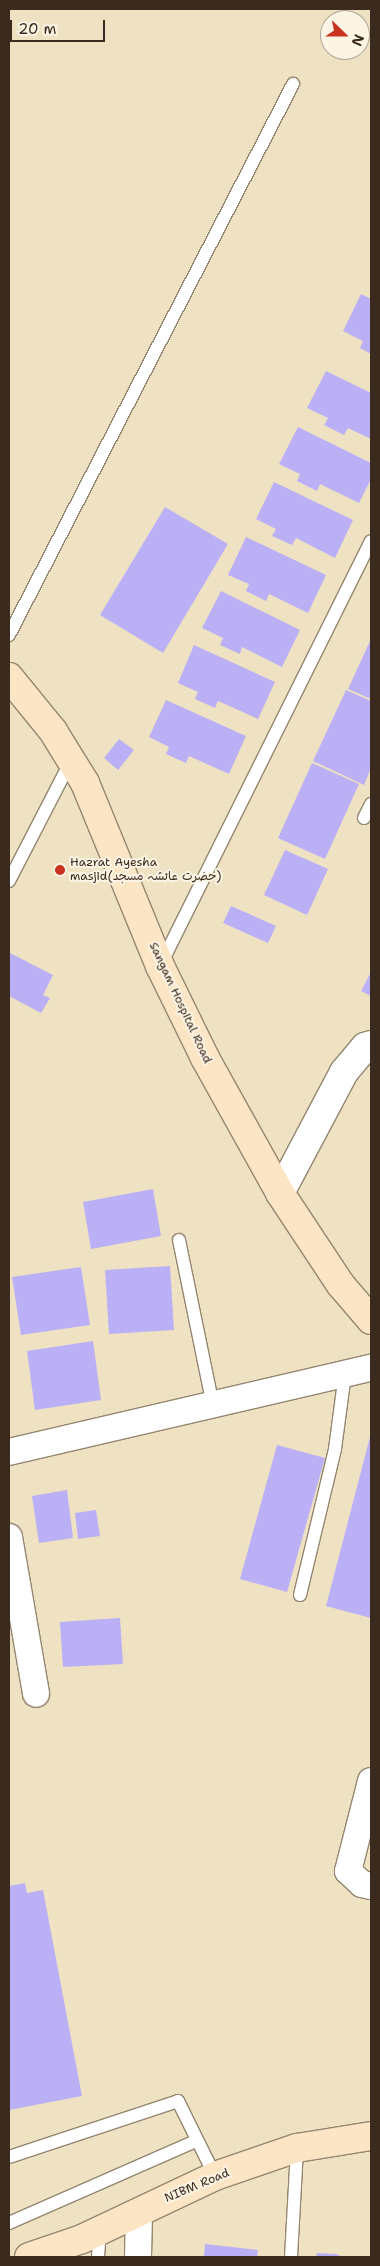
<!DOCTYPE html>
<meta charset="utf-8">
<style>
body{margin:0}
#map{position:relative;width:380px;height:2266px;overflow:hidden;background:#eee2c2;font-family:"Shantell Sans","Playpen Sans Arabic",sans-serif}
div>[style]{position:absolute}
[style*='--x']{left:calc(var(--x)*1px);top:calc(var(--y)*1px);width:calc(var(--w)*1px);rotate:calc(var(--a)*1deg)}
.building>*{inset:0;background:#bbb0f6}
.roads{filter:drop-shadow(1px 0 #948670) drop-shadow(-1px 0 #948670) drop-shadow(0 1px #948670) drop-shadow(0 -1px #948670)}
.service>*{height:12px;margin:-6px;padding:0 6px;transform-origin:6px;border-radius:6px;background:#fff}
.minor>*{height:26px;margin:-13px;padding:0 13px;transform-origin:13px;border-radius:13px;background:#fff}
.tertiary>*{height:28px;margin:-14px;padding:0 14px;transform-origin:14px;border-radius:14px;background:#fff}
.secondary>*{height:28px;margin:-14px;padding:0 14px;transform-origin:14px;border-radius:14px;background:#fce5c4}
.dots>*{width:14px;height:14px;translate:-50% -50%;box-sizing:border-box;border:2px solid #fcf5e5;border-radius:50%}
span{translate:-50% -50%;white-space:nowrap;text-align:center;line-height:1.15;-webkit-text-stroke:4px #fcf5e5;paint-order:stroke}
.poi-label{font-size:12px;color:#3b2a1e}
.left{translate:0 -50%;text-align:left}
.street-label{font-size:12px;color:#3b2a1e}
.frame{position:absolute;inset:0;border:10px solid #3b2a1e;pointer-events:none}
.north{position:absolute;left:320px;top:10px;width:50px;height:50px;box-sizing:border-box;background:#fcf5e5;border:1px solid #afa495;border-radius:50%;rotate:112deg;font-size:14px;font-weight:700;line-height:20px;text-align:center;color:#3b2a1e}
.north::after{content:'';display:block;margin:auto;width:18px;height:22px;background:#c8321e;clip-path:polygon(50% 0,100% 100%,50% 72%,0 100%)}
.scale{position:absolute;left:10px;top:20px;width:95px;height:22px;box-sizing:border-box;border:2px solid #3b2a1e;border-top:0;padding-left:6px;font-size:15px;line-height:18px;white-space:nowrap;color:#3b2a1e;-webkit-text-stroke:4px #fcf5e5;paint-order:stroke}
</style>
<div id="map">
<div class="building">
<div style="clip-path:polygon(361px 294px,371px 299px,371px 354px,360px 348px,363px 341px,343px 331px)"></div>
<div style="clip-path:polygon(326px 371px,371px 393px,371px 439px,348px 428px,344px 435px,324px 425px,328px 418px,307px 408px)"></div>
<div style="clip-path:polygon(298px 427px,371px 463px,371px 479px,359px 503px,320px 484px,317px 491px,297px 481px,300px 474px,279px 464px)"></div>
<div style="clip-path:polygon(274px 482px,353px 520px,335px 558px,296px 538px,292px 545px,272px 536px,276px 529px,256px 519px)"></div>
<div style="clip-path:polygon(165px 507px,228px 544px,163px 653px,100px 615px)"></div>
<div style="clip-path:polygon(246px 537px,326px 575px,308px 613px,269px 594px,266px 601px,246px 591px,249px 584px,228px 575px)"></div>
<div style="clip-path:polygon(221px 591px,300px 630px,282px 667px,242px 647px,240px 654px,220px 645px,223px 638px,202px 628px)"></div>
<div style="clip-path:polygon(371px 639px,371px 699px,348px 689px)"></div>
<div style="clip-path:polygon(194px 645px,275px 682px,258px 719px,218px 701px,215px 708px,195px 699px,198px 692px,178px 683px)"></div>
<div style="clip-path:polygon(346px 690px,371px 701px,371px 768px,364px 785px,313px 761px)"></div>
<div style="clip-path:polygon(166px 700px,246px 736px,229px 774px,189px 756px,186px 763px,166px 754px,169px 747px,149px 737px)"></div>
<div style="clip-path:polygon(119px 739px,134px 750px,118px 770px,104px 758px)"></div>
<div style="clip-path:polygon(312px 763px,359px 784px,325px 859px,278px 838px)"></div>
<div style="clip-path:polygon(285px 850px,328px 869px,307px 915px,264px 895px)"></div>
<div style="clip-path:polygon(231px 906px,276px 926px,268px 943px,223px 923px)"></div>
<div style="clip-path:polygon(10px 953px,53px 975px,43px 995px,50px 998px,41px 1013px,9px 996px)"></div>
<div style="clip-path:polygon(371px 972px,371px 996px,361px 991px)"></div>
<div style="clip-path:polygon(153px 1189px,161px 1236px,91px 1249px,83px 1202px)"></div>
<div style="clip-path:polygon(170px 1266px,174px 1330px,109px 1334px,105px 1270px)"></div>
<div style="clip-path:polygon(81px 1267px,90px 1325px,21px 1335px,12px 1277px)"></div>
<div style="clip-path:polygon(93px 1341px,101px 1400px,35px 1410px,27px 1351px)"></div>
<div style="clip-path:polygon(371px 1433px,371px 1618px,326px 1606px)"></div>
<div style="clip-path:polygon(277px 1445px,325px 1458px,287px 1592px,240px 1579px)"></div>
<div style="clip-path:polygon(67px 1490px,73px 1538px,39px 1543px,32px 1496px)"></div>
<div style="clip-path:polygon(96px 1510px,100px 1536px,78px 1539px,75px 1513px)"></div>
<div style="clip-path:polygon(120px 1618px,123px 1664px,63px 1667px,60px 1622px)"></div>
<div style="clip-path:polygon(25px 1883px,27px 1893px,43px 1890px,82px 2096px,9px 2110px,9px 1886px)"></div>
<div style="clip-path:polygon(205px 2244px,258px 2250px,257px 2257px,204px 2257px)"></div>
<div style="clip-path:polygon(317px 2253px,336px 2254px,343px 2257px,316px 2257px)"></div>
</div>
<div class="roads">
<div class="service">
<div style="--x:9;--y:635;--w:620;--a:-62.73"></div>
<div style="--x:364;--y:818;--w:16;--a:-63"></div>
<div style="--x:9;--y:881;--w:135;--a:-62.7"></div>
<div style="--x:161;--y:964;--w:472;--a:-63.6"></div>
<div style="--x:179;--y:1240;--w:168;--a:78.4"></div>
<div style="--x:300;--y:1595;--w:150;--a:-76.5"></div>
<div style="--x:335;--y:1449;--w:76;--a:-82.4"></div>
<div style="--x:9;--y:2157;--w:178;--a:-18.3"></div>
<div style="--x:178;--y:2101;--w:84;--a:63.7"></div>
<div style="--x:9;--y:2223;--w:204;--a:-23.7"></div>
<div style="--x:98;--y:2257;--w:27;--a:-86"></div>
<div style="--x:291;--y:2257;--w:109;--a:-86.8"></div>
</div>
<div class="minor">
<div style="--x:9;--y:1452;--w:372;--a:-13.1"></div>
<div style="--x:9;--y:1537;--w:159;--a:80.2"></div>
<div style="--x:371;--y:1781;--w:93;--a:104.3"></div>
<div style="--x:348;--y:1871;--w:19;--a:43"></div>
<div style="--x:362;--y:1884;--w:9;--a:13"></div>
<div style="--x:138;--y:2257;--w:45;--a:-88.7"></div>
</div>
<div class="tertiary">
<div style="--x:280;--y:1193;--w:137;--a:-62.1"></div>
<div style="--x:344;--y:1072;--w:33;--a:-50"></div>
<div style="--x:365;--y:1047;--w:6;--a:-18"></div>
</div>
<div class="secondary">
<div style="--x:9;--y:677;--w:70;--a:50.8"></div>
<div style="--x:53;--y:731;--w:61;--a:58.4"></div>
<div style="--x:85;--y:783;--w:198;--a:67.7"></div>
<div style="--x:160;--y:966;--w:102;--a:63.9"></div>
<div style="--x:205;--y:1058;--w:154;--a:60.9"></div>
<div style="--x:280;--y:1193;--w:110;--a:56.5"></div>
<div style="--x:341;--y:1285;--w:46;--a:49.4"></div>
<div style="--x:29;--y:2257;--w:56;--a:-18.8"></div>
<div style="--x:82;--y:2239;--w:147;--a:-25.3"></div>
<div style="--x:215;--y:2176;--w:87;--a:-18.9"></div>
<div style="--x:297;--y:2148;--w:75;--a:-9.2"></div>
</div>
</div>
<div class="dots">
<div style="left:60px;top:870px;background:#c8321e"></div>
</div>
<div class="poi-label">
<span class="left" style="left:70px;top:870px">Hazrat Ayesha<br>masjid(حضرت عائشہ مسجد)</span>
</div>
<div class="street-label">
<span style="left:180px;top:1003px;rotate:65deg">Sangam Hospital Road</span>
<span style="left:197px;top:2186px;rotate:-23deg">NIBM Road</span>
</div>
<div class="frame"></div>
<div class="north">N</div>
<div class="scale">20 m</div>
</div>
